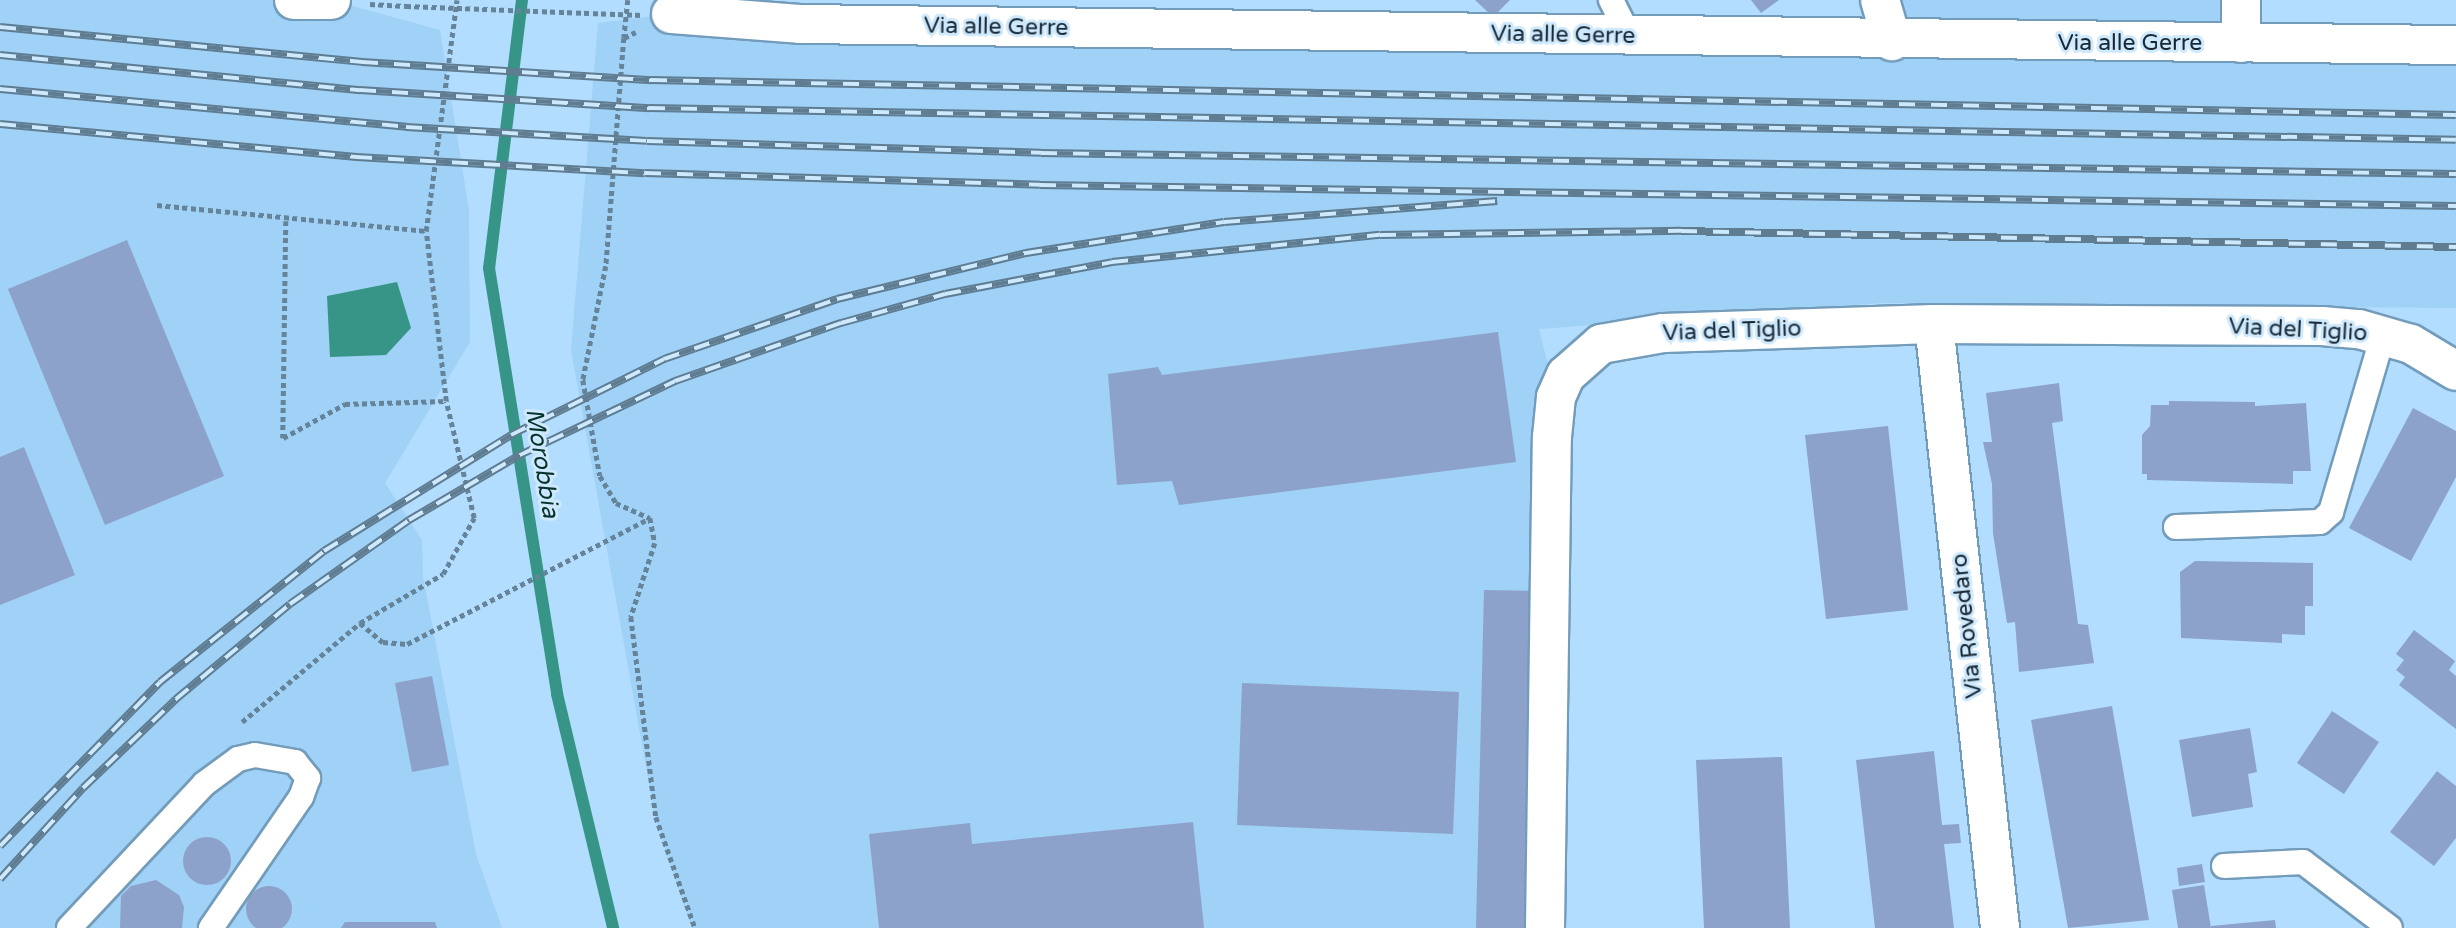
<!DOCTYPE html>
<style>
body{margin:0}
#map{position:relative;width:2456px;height:928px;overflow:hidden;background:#b2ddfe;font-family:"Varela Round",sans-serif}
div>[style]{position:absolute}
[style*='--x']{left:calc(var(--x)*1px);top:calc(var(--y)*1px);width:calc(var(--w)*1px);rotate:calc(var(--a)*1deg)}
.built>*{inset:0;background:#a0d1f6}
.water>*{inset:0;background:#379587}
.stream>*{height:12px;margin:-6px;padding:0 6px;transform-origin:6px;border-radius:6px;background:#379587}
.building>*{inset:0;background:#8ca2ca}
.round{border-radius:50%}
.path>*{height:4.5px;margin-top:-2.25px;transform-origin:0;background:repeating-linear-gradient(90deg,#65849a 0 5px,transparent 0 8.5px)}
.roads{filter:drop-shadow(2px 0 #739cbb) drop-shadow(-2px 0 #739cbb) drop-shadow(0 2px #739cbb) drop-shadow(0 -2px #739cbb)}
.service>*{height:24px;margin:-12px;padding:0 12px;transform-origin:12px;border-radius:12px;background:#fff}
.minor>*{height:38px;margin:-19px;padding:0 19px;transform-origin:19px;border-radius:19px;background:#fff}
.rail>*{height:8px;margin-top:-4px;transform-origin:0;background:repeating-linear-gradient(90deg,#cee8fc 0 16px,#5f7c91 0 32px);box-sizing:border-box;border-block:2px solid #5f7c91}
.path-bridge>*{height:4.5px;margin-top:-2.25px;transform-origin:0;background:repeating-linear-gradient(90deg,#65849a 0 5px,transparent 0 8.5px)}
span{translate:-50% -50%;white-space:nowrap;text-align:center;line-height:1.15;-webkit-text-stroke:6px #cee8fc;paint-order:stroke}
.street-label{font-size:23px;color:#172834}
.water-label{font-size:24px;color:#05322c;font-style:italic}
</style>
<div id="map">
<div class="built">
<div style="clip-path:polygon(0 0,331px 0,440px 30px,469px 210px,470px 342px,385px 483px,422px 540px,423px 576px,476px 854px,502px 928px,0 928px)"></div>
<div style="clip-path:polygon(1880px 0,2241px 0,2241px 43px,2456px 45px,2456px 308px,1881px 303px,1539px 329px,1556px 397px,1545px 928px,692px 928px,656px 822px,571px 350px,598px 23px,671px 14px,1892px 41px)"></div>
</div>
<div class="water">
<div style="clip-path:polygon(397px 282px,411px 328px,386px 355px,330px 357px,327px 296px)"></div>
</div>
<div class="stream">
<div style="--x:522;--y:0;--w:270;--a:97"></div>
<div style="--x:489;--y:268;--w:431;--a:80.9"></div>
<div style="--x:557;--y:694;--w:241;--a:76.5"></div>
</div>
<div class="building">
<div style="clip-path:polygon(1475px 0,1510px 0,1493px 17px)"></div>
<div style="clip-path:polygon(1751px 0,1779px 0,1761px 13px)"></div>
<div style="clip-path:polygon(127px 240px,224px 476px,105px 525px,8px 289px)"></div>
<div style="clip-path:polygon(1498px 332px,1516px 462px,1179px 505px,1172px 481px,1117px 485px,1108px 374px,1158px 367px,1162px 375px)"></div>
<div style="clip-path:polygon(2059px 383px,2063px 421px,2052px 423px,2078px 624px,2088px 625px,2094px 663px,2019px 672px,2015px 622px,2007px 623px,1993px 533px,1992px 484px,1983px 442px,1992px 442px,1986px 393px)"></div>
<div style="clip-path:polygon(2169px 401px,2255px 402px,2255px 406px,2306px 403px,2311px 471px,2293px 471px,2293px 484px,2147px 480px,2147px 474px,2142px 474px,2142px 435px,2150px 426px,2151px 405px,2169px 405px)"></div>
<div style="clip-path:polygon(2413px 408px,2456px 431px,2456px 477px,2411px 561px,2349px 528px)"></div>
<div style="clip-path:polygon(1888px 426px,1908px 610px,1826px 619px,1805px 435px)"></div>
<div style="clip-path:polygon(24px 447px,75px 575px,0 605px,0 457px)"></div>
<div style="clip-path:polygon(2195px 561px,2313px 563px,2313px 606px,2305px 606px,2305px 635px,2282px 634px,2282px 643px,2181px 638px,2180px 572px)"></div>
<div style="clip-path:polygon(1484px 590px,1537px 591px,1530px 928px,1476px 928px)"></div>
<div style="clip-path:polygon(2414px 630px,2455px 661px,2449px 670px,2456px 676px,2456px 729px,2399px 685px,2405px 677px,2396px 670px,2404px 660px,2396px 654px)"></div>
<div style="clip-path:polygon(432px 676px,449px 765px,412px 772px,395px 683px)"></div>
<div style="clip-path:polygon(1242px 683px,1459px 692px,1453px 834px,1237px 825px)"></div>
<div style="clip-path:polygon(2112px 706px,2149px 920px,2068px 928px,2031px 720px)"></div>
<div style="clip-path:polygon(2332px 711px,2379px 742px,2344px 794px,2297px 763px)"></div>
<div style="clip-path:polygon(2250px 728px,2257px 772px,2248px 774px,2253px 807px,2192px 817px,2179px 740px)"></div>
<div style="clip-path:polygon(1934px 751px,1942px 825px,1959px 824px,1961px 843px,1944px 844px,1954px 928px,1875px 928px,1856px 760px)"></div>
<div style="clip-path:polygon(1782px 757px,1790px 928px,1704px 928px,1696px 760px)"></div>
<div style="clip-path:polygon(2437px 771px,2456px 786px,2456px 838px,2434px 866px,2390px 832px)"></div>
<div style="clip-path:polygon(1193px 822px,1204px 928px,879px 928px,869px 834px,970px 823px,972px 844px)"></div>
<div class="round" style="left:183px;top:837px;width:48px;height:48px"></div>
<div style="clip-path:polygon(2202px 864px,2205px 882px,2179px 886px,2177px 868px)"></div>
<div style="clip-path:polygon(156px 880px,179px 895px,184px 907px,182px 928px,120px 928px,121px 896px,131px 886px)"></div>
<div style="clip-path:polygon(2204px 885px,2211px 928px,2178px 928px,2172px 890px)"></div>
<div class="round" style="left:246px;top:886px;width:46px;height:46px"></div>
<div style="clip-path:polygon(2275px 920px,2276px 928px,2211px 928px,2211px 926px)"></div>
<div style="clip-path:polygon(345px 922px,435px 922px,437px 928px,341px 928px)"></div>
</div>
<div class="path">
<div style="--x:628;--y:0;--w:38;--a:96"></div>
<div style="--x:624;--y:38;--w:13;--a:-27"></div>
<div style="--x:370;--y:4;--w:36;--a:3"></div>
<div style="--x:624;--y:38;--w:229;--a:94.5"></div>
<div style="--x:606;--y:266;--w:116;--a:101.4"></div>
<div style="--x:583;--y:380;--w:97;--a:80"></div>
<div style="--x:600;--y:476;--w:31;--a:59"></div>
<div style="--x:616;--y:503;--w:37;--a:24"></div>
<div style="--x:650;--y:518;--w:25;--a:79"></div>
<div style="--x:655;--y:543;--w:78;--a:108"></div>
<div style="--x:631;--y:617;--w:202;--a:82.9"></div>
<div style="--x:656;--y:817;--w:118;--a:70.6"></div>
<div style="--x:157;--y:205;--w:270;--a:5.5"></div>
<div style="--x:286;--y:221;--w:217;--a:90.8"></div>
<div style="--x:283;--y:438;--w:71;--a:-28.7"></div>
<div style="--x:345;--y:404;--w:101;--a:-1.7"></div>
<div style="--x:360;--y:623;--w:30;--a:40"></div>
<div style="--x:383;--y:642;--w:24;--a:5"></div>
<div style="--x:407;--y:644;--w:274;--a:-27.4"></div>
<div style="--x:242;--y:722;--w:154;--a:-40"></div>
<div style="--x:360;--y:623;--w:96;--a:-30.6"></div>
<div style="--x:443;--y:574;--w:64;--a:-61"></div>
<div style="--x:474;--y:518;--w:120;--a:-103.5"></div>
<div style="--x:446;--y:401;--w:171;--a:-96.7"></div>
<div style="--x:426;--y:231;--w:233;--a:-82.4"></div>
</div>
<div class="roads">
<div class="service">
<div style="--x:1611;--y:0;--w:40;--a:63.4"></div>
<div style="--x:2176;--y:527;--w:144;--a:-2"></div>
<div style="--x:2320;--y:522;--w:15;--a:-42"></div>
<div style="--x:2331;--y:512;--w:184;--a:-73.6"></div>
<div style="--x:2224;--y:866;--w:79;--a:-2.9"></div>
<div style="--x:2303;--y:862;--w:109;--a:37.2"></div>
<div style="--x:69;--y:928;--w:197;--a:-46.8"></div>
<div style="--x:204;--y:784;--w:42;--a:-36.3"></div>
<div style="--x:238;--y:759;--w:17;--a:-13"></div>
<div style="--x:255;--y:755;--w:41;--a:9.9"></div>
<div style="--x:295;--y:762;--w:21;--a:51"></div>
<div style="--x:308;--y:778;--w:20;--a:110"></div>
<div style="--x:301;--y:797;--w:159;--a:124.5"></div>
</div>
<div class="minor">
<div style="--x:294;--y:0;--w:37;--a:0"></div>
<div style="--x:1880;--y:0;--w:43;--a:73.7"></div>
<div style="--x:671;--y:14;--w:129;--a:4.4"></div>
<div style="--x:800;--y:24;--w:1656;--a:0.73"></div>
<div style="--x:2241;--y:43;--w:43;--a:-90"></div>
<div style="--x:1934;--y:324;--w:608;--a:83.76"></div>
<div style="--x:1545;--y:928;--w:491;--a:-89.2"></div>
<div style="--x:1552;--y:437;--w:40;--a:-84.3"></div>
<div style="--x:1556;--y:397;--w:24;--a:-66"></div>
<div style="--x:1566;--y:375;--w:47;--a:-41.5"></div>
<div style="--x:1601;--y:344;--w:63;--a:-10.1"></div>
<div style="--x:1663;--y:333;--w:271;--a:-1.9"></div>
<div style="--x:1934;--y:324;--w:388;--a:0.3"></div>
<div style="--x:2322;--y:326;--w:37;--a:5"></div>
<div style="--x:2359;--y:329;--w:54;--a:16.1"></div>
<div style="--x:2411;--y:344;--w:52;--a:31"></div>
</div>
</div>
<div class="rail">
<div style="--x:0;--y:27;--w:364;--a:5.5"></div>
<div style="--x:362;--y:62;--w:290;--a:3.6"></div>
<div style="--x:651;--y:80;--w:1805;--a:1.11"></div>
<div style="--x:0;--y:55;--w:362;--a:5.6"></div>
<div style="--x:360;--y:90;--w:290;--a:3.6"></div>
<div style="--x:649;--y:108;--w:1807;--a:1.01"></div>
<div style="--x:0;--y:89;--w:408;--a:5.3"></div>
<div style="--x:406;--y:127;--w:241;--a:3.3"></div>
<div style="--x:647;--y:141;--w:394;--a:1.7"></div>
<div style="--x:1041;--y:153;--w:1415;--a:0.85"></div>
<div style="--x:0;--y:124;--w:358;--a:5.3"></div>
<div style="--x:356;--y:157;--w:289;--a:3.2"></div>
<div style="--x:645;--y:173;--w:395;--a:1.7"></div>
<div style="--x:1040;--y:185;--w:1416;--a:0.85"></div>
<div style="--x:0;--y:846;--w:229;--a:-45.7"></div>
<div style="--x:160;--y:682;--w:210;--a:-38.6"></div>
<div style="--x:324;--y:551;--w:220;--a:-31.8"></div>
<div style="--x:511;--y:435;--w:171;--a:-26.4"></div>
<div style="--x:664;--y:359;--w:183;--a:-19.1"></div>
<div style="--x:837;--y:299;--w:195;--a:-13.7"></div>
<div style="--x:1026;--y:253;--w:200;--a:-8.9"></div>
<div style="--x:1224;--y:222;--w:274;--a:-4.4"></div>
<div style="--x:0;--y:879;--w:123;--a:-47.6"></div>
<div style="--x:83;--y:788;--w:129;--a:-43.7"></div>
<div style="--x:176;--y:699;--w:148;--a:-39.8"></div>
<div style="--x:290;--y:604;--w:146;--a:-35.2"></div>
<div style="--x:409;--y:520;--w:129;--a:-30.4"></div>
<div style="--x:520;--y:455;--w:172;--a:-25.5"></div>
<div style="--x:675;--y:381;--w:176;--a:-19.3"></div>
<div style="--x:841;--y:323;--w:108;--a:-15.6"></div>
<div style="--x:945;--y:294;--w:170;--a:-10.8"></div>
<div style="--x:1112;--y:262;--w:269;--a:-5.8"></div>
<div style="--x:1380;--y:235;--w:301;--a:-0.8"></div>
<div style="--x:1681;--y:231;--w:775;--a:1.18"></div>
</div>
<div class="path-bridge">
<div style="--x:406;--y:6;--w:236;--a:2.2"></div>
</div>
<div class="street-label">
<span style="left:996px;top:27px;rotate:1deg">Via alle Gerre</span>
<span style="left:1563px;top:35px;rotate:1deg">Via alle Gerre</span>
<span style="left:2130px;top:43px">Via alle Gerre</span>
<span style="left:2298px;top:330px;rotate:3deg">Via del Tiglio</span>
<span style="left:1732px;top:331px;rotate:-2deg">Via del Tiglio</span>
<span style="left:1967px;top:626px;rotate:-96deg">Via Rovedaro</span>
</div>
<div class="water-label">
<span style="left:542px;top:463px;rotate:81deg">Morobbia</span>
</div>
</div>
